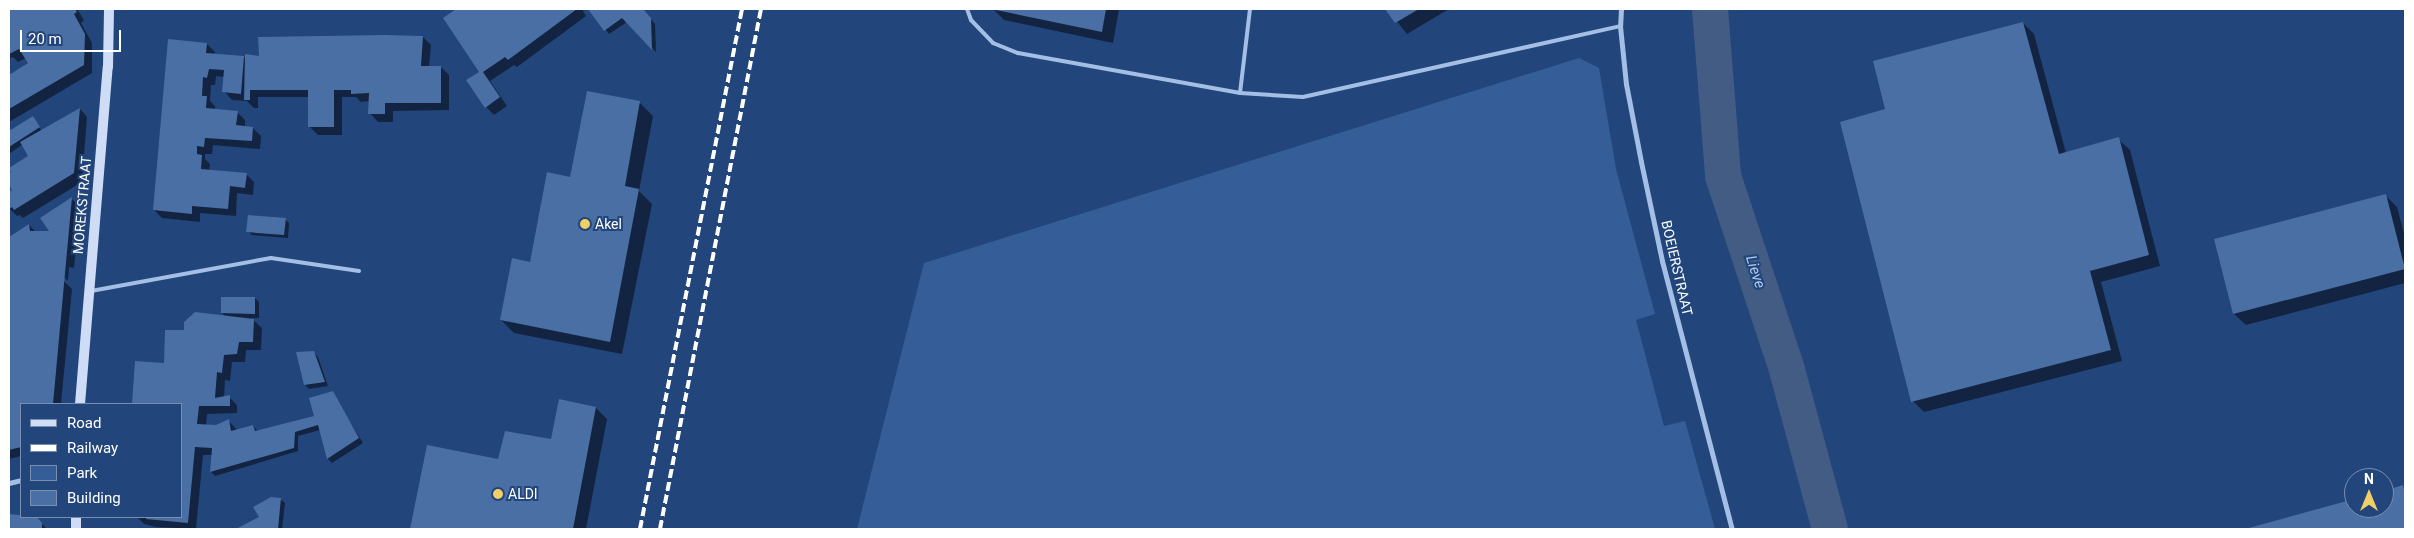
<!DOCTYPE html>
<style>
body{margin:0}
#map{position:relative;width:2414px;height:538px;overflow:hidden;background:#22457b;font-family:Roboto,sans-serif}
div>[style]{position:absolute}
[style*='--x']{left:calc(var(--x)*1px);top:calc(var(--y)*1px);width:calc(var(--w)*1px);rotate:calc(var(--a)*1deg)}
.green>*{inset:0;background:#355e98}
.shadow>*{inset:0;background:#0007}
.canal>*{height:36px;margin:-18px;padding:0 18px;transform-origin:18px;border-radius:18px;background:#425c83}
.building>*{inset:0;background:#4a6fa4}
.lane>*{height:4px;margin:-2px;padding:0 2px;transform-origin:2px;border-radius:2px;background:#a4bfe5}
.street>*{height:5px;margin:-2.5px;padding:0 2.5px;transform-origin:2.5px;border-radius:2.5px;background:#a4bfe5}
.secondary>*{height:10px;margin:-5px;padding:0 5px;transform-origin:5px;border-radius:5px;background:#ceddf5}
.rail>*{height:4px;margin-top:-2px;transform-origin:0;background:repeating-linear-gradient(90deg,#fff 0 9px,transparent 0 13px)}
.dots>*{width:14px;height:14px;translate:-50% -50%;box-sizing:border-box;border:2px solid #22457b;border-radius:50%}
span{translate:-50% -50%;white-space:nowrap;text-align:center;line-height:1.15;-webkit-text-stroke:4px #22457b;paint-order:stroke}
.street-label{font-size:14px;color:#fff}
.poi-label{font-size:14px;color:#fff}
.left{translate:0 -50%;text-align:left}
.water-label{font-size:15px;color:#afc9ed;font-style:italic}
.frame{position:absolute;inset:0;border:10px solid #fff;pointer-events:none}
.legend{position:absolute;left:20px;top:403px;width:162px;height:115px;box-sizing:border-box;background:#22457b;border:1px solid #7a8fb0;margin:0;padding:6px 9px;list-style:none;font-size:15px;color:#fff}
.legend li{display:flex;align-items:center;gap:10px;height:25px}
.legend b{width:25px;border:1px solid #7a8fb0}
.north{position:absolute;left:2344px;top:468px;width:50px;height:50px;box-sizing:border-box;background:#22457b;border:1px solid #7a8fb0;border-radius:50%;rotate:0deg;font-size:14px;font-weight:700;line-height:20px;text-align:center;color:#fff}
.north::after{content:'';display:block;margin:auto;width:18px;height:22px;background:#f1cf66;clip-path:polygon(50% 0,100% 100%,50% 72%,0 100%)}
.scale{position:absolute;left:20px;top:30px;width:101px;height:22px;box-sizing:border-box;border:2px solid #fff;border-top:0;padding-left:6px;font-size:15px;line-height:18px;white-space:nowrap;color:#fff;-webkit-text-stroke:4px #22457b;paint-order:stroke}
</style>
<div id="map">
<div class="green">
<div style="clip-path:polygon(1579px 58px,1599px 68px,1616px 169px,1655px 314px,1636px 320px,1664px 426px,1685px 421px,1715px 529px,857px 529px,924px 263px)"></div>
</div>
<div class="shadow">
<div style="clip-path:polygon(9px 9px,77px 9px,84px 20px,81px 23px,92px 43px,92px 73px,9px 122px,9px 77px,29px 64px,26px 58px,18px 62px,13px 57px,9px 59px)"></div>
<div style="clip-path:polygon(458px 9px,582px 9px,586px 16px,517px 67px,514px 65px,490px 81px,507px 106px,494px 115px,486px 107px,481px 72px,444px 18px)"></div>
<div style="clip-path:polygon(590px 9px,615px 11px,642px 9px,655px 24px,656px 52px,627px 22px,609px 34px)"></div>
<div style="clip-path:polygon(993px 9px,1119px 9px,1113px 43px,1004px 20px)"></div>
<div style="clip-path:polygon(1387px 9px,1449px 9px,1407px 34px)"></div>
<div style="clip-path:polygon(2023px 23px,2034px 34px,2066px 153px,2118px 139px,2130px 150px,2160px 266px,2101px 282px,2122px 361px,1924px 412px,1913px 401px,1887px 110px)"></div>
<div style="clip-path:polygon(423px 37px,431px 45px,429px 67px,441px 67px,449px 75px,449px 110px,393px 111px,393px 122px,378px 122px,370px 113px,370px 101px,361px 102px,356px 97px,342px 97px,342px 135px,318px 135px,309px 126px,309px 97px,258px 97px,258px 108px,254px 108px,247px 101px,232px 100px,224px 91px,225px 77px,216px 76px,215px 85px,211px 85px,210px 101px,215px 106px,215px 110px,237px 112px,245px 120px,245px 127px,253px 128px,261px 136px,260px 149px,213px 145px,212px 154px,205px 154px,205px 159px,210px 164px,209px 171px,246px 174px,254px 182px,253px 195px,237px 193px,236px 216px,200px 213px,200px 222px,162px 218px,154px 210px,207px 44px,215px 52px,214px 55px,244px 57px,246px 59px)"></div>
<div style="clip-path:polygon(640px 103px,653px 116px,639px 191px,652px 204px,622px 354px,514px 333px,501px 320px,571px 178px)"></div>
<div style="clip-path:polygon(80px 109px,87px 117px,82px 182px,23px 218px,20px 215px,17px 216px,9px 208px,9px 194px,14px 191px,9px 181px,9px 174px,30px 156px,23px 144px,9px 154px,9px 133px,32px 118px,42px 131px)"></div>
<div style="clip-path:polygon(2386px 196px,2397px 207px,2405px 237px,2405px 283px,2246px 325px,2234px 314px,2216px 240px)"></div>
<div style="clip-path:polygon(72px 199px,80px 207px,74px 268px,69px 267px,68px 281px,63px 276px,63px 280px,72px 289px,61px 404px,21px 404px,21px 456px,9px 459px,10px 238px,29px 225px,36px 232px,52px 232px)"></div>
<div style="clip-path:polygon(285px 219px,289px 223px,288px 238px,252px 235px,248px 231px)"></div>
<div style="clip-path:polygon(255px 298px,259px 302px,259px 318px,251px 318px,262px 328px,261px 350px,246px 350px,245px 362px,232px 362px,230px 381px,225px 380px,224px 398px,229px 397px,237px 405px,237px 413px,207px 414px,206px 426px,216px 426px,228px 420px,237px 430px,253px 426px,258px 431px,315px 417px,332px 393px,363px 443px,332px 463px,328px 459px,320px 430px,298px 436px,298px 451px,215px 476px,211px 472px,212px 455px,203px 455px,196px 529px,156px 527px,144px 524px,137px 517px,181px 517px,181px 404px,134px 404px,136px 362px,165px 364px,186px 332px,226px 317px,222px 313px)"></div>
<div style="clip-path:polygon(314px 353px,318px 357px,328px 386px,309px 389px,305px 385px)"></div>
<div style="clip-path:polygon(596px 408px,607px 419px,586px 529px,411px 529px,428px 446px,499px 460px,552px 440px)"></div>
<div style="clip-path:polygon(2402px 487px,2405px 490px,2405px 529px,2247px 529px,2354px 500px,2354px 508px,2384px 508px,2384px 492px)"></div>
<div style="clip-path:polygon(280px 499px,285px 503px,282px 529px,239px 529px,261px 517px)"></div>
<div style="clip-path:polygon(9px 515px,36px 518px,47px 529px,9px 529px)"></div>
</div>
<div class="canal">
<div style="--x:1710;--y:9;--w:168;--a:85.5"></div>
<div style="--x:1723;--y:176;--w:204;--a:71.7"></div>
<div style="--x:1787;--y:370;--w:165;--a:74.9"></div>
</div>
<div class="building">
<div style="clip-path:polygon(9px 9px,75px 9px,77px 12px,74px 14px,85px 34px,84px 65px,9px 109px,9px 75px,28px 63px,19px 49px,9px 54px)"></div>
<div style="clip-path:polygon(456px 9px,577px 9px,508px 60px,505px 57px,483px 72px,500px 97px,485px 108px,466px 80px,479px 72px,443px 18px)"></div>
<div style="clip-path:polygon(588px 9px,643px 9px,651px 18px,652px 50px,622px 18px,604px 31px)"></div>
<div style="clip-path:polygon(991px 9px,1106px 9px,1102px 32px)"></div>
<div style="clip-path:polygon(1385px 9px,1419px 9px,1395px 23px)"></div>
<div style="clip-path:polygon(2023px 22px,2059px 154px,2119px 137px,2149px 255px,2090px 271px,2111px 350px,1911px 402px,1840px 122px,1885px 109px,1873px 61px)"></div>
<div style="clip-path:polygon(385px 35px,423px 36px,421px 66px,441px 66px,441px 103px,385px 103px,385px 114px,368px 114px,369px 93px,351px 94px,351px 90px,334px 90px,334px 127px,308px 127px,308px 90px,250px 90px,250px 100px,244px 100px,245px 54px,259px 56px,258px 37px)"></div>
<div style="clip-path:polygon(168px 39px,207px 43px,206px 53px,244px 56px,241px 94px,222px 92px,224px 70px,209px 69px,207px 78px,203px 77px,202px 96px,207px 96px,206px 108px,238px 111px,236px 125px,253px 127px,252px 141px,205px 138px,204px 147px,197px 146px,197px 154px,202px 155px,201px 169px,247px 173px,245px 188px,230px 186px,228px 209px,192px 206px,192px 214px,153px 210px)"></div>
<div style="clip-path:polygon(587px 91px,640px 101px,625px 186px,639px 189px,610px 342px,500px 320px,512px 258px,530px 262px,547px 172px,570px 177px)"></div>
<div style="clip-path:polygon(80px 108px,74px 173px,14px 210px,12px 207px,9px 209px,9px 192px,12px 190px,9px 184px,9px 173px,11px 172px,9px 168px,28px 156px,20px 142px)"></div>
<div style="clip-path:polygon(33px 116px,40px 127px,9px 147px,9px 131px)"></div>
<div style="clip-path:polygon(2386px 194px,2405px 269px,2233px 314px,2214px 239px)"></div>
<div style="clip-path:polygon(72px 197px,53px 404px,21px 404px,21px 447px,9px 450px,9px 237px,29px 224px,30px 231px,49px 231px,40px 218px)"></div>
<div style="clip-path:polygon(248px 215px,286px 218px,284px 235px,246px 232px)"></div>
<div style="clip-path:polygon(221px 297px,255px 297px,255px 314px,221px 313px)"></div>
<div style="clip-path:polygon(195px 312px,254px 319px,253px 342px,239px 342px,237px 354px,224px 355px,222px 373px,217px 372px,215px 398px,230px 395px,230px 406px,199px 406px,197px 424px,216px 425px,229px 419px,231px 431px,253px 425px,255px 431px,314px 416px,309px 398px,333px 391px,359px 438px,327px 459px,318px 425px,295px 432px,294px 448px,210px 472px,212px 448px,195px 447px,188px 523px,146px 519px,147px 517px,181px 517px,181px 404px,132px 404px,135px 361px,164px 363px,165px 330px,184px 330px,184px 322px)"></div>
<div style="clip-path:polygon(314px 351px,325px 382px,304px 385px,296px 352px)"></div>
<div style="clip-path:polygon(559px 399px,596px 407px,573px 529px,410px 529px,427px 445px,498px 459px,505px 431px,551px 439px)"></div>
<div style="clip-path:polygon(2403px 485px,2405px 494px,2405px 529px,2245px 529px,2354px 499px,2354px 508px,2384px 508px,2384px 491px)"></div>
<div style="clip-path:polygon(271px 497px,281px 498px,278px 529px,236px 529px,259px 517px,253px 507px)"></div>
<div style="clip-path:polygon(9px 514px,37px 517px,42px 523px,42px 529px,9px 529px)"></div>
</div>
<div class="lane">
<div style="--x:967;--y:9;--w:12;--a:70"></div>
<div style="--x:971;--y:20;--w:32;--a:46"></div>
<div style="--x:993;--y:43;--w:27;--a:22"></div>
<div style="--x:1018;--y:53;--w:226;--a:10.2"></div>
<div style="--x:1240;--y:93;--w:63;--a:3.6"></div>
<div style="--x:1303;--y:97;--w:325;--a:-12.6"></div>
<div style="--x:1240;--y:93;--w:85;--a:-83.2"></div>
<div style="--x:91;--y:291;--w:183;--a:-10.4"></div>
<div style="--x:271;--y:258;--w:89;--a:8.4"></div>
</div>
<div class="street">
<div style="--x:1621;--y:9;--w:17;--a:93"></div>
<div style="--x:1620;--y:26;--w:58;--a:84.1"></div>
<div style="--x:1626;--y:84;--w:79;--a:79.1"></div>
<div style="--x:1641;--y:162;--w:101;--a:78"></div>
<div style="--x:1662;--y:261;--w:277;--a:75.4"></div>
<div style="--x:9;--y:483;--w:12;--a:-14"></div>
</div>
<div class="secondary">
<div style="--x:80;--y:404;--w:338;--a:-85.3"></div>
<div style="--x:108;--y:67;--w:58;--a:-89"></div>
<div style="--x:76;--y:529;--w:12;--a:-90"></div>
</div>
<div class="rail">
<div style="--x:640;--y:529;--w:530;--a:-78.9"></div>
<div style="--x:660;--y:529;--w:530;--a:-79.01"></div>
</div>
<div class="dots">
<div style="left:585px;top:224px;background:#f1cf66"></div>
<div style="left:498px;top:494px;background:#f1cf66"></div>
</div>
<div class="street-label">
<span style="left:82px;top:205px;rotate:-85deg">MOREKSTRAAT</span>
<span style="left:1677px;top:268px;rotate:77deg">BOEIERSTRAAT</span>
</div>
<div class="poi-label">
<span class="left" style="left:595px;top:224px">Akel</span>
<span class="left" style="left:508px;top:494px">ALDI</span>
</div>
<div class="water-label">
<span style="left:1755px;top:272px;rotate:72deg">Lieve</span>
</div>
<div class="frame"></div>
<ul class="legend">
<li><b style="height:6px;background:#ceddf5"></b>Road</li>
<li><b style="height:6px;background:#fff"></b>Railway</li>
<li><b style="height:14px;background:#355e98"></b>Park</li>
<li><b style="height:14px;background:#4a6fa4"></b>Building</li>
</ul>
<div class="north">N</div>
<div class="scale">20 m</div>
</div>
